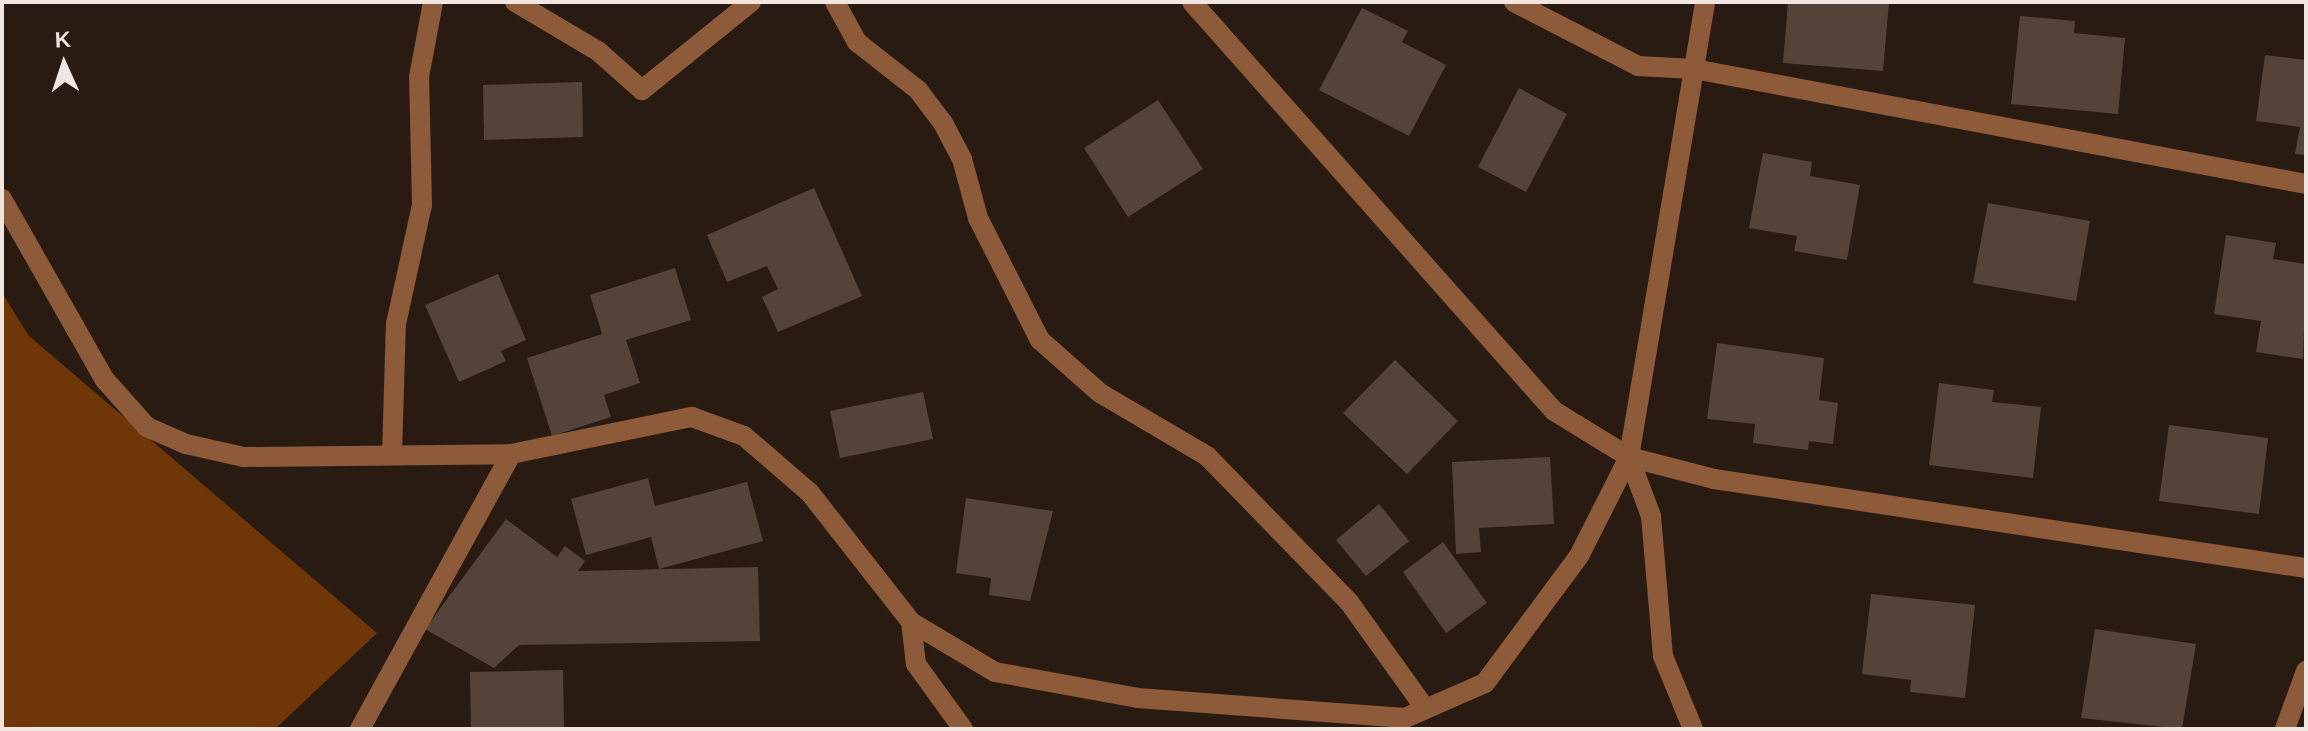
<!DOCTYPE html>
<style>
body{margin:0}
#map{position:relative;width:2308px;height:731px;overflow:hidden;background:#2a1b12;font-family:Arial,sans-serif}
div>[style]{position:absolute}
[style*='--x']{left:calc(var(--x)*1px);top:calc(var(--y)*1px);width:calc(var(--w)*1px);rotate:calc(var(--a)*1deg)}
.forest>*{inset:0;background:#6f3607}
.building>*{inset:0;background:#544338}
.minor>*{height:20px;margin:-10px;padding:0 10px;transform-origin:10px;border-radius:10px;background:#8d5b3a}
span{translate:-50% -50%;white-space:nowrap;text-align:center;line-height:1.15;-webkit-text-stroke:6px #2a1b12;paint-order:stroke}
.frame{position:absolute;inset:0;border:4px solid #f0e5df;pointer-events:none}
.north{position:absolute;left:24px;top:24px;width:80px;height:80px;-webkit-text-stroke:6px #2a1b12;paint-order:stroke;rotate:357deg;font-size:22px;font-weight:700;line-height:32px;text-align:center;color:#f0e5df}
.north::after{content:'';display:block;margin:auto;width:28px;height:36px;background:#f0e5df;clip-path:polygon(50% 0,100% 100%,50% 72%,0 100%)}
</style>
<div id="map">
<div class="forest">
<div style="clip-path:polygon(2px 293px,29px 336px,377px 633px,275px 729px,2px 729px)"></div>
</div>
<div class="building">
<div style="clip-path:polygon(1788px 2px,1889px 2px,1883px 71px,1783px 63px)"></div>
<div style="clip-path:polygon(1362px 8px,1408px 31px,1402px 42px,1446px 65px,1409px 136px,1319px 90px)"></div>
<div style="clip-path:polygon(2020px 16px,2075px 21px,2074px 33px,2125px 38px,2118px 114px,2011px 104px)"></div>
<div style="clip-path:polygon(2265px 55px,2306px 60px,2306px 155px,2295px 154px,2300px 127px,2256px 121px)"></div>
<div style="clip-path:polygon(582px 82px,583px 137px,484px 140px,483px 85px)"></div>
<div style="clip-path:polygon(1519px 88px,1567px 114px,1526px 192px,1478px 167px)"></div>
<div style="clip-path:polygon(1158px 100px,1203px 169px,1128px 217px,1084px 148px)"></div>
<div style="clip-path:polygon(1763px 153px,1812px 162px,1810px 176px,1860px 185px,1847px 260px,1794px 251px,1797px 236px,1749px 228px)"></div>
<div style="clip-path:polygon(814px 188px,862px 296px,778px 332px,762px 297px,778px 289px,767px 266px,727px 282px,707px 235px)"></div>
<div style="clip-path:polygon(1988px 203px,2090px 221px,2076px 301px,1973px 283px)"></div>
<div style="clip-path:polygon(2226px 235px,2276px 243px,2273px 259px,2306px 264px,2303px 359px,2256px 352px,2261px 321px,2214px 314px)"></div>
<div style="clip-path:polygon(675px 268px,691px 320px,626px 340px,640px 383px,604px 395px,611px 417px,552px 436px,527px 358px,602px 334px,590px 295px)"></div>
<div style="clip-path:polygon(498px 274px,526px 340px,501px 351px,506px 361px,459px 382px,425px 305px)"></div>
<div style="clip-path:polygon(1717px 343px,1824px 358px,1819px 400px,1838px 403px,1833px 444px,1809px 441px,1808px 450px,1753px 443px,1755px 424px,1707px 419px)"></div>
<div style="clip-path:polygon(1395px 360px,1458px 421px,1407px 474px,1343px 413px)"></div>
<div style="clip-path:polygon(1939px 383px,1994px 390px,1992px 402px,2041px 407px,2033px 478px,1929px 465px)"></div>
<div style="clip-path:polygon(923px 392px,933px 439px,840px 458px,830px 411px)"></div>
<div style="clip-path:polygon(2169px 425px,2268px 438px,2259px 514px,2159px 501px)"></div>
<div style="clip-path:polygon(1550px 457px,1554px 524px,1479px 528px,1481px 552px,1456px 554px,1452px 462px)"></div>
<div style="clip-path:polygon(648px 478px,655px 506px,747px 482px,763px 541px,659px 569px,651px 537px,586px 555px,571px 499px)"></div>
<div style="clip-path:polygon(966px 498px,1053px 511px,1030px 601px,989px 595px,991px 578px,956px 573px)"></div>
<div style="clip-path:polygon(1379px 504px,1409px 541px,1366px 576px,1336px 540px)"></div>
<div style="clip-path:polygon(506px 519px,557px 557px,565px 546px,585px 561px,578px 571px,758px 567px,760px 641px,519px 645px,494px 668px,425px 629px)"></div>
<div style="clip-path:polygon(1443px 542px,1487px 603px,1446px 633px,1403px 572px)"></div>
<div style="clip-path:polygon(1871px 594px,1975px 605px,1965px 698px,1910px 692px,1911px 680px,1862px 674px)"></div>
<div style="clip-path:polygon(2095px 629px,2196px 644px,2182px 729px,2081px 718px)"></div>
<div style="clip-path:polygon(563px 670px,564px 727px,471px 729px,470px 672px)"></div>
</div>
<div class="minor">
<div style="--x:515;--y:2;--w:96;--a:30.6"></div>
<div style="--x:598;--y:51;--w:59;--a:41.6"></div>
<div style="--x:642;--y:90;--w:140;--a:-38.9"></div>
<div style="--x:835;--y:2;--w:46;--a:61.2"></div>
<div style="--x:857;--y:42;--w:78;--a:38.2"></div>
<div style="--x:918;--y:90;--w:41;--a:52.9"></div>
<div style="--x:943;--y:123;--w:41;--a:62.2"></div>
<div style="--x:962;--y:159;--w:61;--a:74.8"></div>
<div style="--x:978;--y:218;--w:137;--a:63.1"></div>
<div style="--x:1040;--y:340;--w:80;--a:41.5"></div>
<div style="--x:1100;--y:393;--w:124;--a:30.5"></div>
<div style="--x:1207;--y:456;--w:204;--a:45.8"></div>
<div style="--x:1349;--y:602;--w:130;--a:54.4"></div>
<div style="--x:1192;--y:2;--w:546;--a:48.49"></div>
<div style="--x:1554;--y:411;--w:88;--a:31.5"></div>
<div style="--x:1629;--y:457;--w:88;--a:14.5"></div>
<div style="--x:1714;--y:479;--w:599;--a:8.55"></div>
<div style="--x:1514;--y:2;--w:140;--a:27.3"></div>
<div style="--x:1638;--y:66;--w:56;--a:3.1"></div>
<div style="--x:1694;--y:69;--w:623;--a:10.64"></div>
<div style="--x:2;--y:199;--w:208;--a:60.4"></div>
<div style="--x:105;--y:380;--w:63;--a:48.2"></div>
<div style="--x:147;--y:427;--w:43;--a:23.6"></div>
<div style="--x:186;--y:444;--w:58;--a:12.8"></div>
<div style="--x:243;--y:457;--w:268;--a:-0.6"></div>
<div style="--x:511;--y:454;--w:185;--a:-11.6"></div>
<div style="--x:692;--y:417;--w:55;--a:20.1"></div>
<div style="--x:744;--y:436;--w:87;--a:40.8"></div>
<div style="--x:810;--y:493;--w:164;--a:51.9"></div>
<div style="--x:911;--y:622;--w:98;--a:30.8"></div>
<div style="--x:995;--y:672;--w:145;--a:10.3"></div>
<div style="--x:1138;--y:698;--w:268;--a:4.3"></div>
<div style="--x:1405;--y:718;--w:87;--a:-23.6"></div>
<div style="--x:1485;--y:683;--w:158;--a:-53.5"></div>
<div style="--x:1579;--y:556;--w:111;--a:-63.2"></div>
<div style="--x:1629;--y:457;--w:461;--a:-80.5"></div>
<div style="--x:392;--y:455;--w:131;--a:-88.3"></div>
<div style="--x:396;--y:324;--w:122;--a:-77.7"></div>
<div style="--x:422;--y:205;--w:128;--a:-91.3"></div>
<div style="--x:419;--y:77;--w:76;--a:-79.4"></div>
<div style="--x:1629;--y:457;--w:63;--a:69.6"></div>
<div style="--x:1651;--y:516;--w:141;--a:85.1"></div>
<div style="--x:1663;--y:656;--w:79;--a:67.7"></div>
<div style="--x:911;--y:622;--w:42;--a:83.2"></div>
<div style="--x:916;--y:664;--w:80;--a:54.1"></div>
<div style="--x:360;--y:729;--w:314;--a:-61.2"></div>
<div style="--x:2285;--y:729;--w:62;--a:-70.1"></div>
</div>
<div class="frame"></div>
<div class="north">K</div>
</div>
